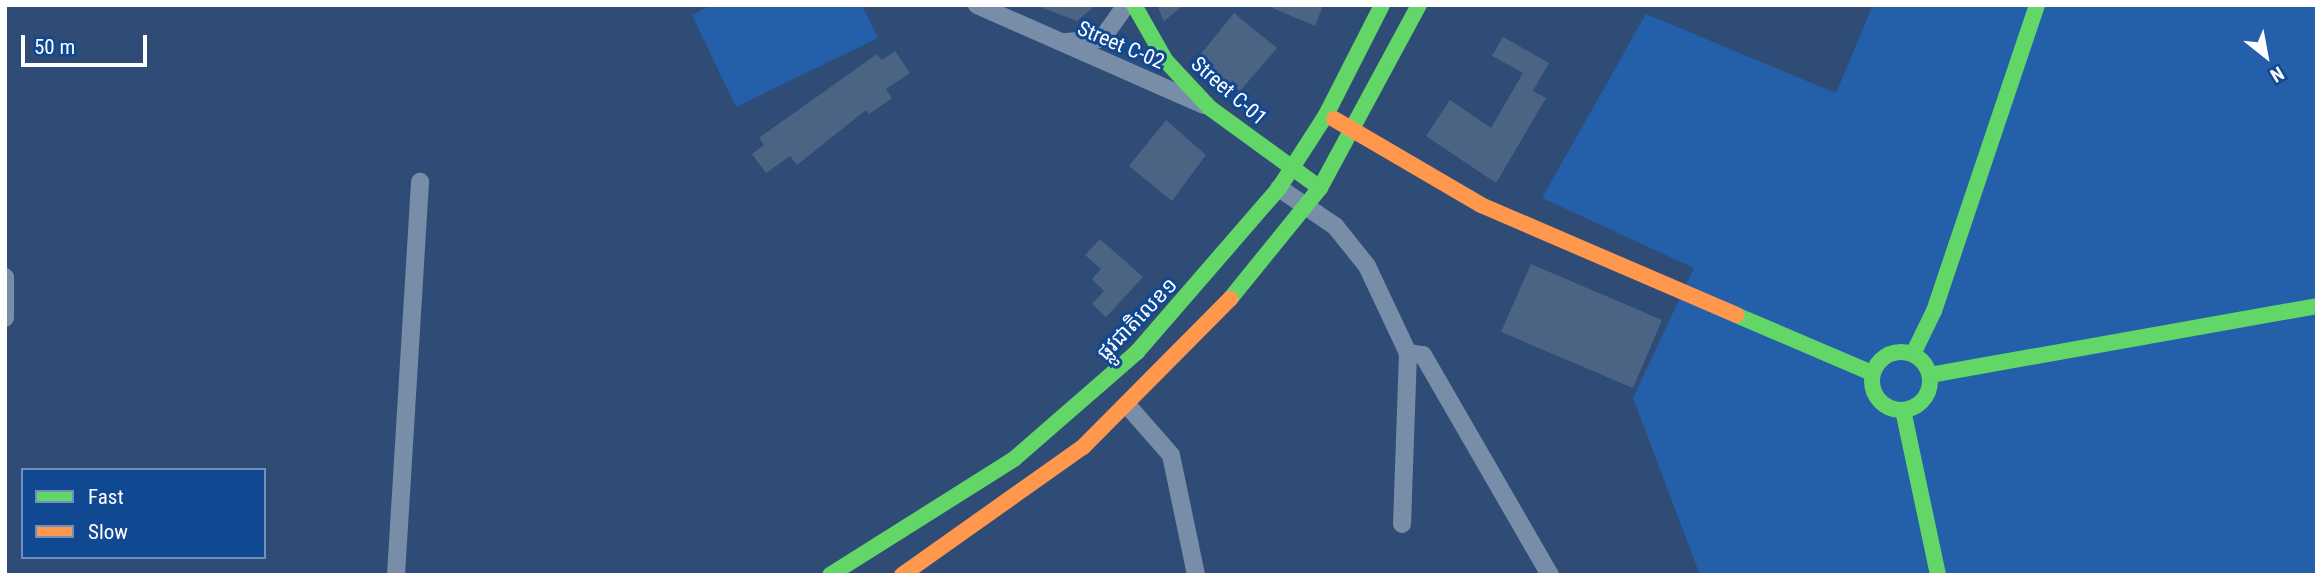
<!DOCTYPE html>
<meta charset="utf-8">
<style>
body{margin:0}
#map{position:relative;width:2322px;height:580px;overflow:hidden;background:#2e4c75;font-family:"Roboto Condensed","Noto Sans Khmer",sans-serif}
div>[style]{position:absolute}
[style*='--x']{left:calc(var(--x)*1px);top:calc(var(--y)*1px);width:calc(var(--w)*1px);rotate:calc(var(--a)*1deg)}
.green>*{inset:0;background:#245fa9}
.building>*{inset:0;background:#4c6484}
.street>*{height:18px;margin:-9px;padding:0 9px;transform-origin:9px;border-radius:9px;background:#778da8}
.fast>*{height:16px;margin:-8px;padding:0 8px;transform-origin:8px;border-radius:8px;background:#63d668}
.fast>.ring{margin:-8px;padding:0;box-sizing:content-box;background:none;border:16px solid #63d668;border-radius:50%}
.slow>*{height:16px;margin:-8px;padding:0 8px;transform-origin:8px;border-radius:8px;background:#ff974d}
span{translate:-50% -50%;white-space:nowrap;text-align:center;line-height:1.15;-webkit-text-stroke:6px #114892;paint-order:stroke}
.street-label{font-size:21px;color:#fff}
.frame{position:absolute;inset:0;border:7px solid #fff;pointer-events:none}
.legend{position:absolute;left:21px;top:468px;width:245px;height:91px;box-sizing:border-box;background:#114892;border:2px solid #7091be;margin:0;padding:9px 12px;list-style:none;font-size:21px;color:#fff}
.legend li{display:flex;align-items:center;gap:14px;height:35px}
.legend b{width:35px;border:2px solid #7091be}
.north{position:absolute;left:2231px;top:21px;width:70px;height:70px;-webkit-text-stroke:5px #114892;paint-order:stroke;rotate:149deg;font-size:19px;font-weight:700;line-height:28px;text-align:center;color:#fff}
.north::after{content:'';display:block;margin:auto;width:24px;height:32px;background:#fff;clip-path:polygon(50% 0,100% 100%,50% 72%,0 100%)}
.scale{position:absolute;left:21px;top:35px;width:126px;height:32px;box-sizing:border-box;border:4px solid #fff;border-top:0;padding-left:9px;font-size:21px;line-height:24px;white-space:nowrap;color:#fff;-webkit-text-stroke:5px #114892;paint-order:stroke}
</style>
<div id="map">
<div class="green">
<div style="clip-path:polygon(711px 5px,862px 5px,878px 38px,736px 107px,692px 15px)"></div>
<div style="clip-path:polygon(1873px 5px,2317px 5px,2317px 575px,1700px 575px,1633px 398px,1694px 268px,1542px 198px,1646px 14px,1836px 93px)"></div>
</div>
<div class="building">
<div style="clip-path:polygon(1035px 5px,1096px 5px,1077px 21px)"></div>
<div style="clip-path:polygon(1157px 5px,1184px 5px,1164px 21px)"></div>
<div style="clip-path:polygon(1265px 5px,1323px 5px,1315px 26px)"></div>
<div style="clip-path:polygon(1234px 13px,1277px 48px,1240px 91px,1196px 60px)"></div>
<div style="clip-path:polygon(1503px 37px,1549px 63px,1533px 91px,1546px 98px,1496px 183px,1426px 136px,1450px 100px,1491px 128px,1523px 73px,1492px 56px)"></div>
<div style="clip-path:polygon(895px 51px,910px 73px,886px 89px,892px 98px,869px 114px,866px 110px,797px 165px,790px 156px,766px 173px,752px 154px,764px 145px,759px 138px,877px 54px,882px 60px)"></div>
<div style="clip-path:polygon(1166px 120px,1206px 155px,1172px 201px,1129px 166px)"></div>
<div style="clip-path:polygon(1100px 239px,1143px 277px,1106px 317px,1092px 304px,1104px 291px,1092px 279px,1101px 269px,1085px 255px)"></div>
<div style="clip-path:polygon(1531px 264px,1662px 320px,1633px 388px,1501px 332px)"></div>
</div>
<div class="street">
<div style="--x:977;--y:5;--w:248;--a:23.8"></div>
<div style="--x:1066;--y:42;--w:36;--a:-5"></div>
<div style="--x:1102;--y:39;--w:42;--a:-54.8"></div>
<div style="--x:1279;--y:188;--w:68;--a:34.2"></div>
<div style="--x:1335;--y:226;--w:51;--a:51.3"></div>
<div style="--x:1367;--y:266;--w:96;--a:64.8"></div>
<div style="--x:1408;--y:353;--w:171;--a:92"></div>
<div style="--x:5;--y:277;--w:41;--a:90"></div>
<div style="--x:1408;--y:353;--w:15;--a:8"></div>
<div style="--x:1423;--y:355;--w:254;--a:60"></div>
<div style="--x:1128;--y:406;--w:65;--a:48.7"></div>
<div style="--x:1171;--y:455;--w:123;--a:78.2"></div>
<div style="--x:396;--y:575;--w:394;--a:-86.5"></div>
</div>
<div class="fast">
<div style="--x:1134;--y:5;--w:64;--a:60.3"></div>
<div style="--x:1166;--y:61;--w:64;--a:46.9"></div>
<div style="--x:1210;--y:108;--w:136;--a:36"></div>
<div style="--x:1230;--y:299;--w:143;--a:-51"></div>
<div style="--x:1320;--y:188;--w:208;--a:-61.6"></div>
<div style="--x:1736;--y:315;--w:148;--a:23.1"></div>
<div class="ring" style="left:1872px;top:352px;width:42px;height:42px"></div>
<div style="--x:1913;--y:354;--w:48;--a:-64"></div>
<div style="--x:1934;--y:311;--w:323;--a:-71.4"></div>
<div style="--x:1930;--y:375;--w:393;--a:-10.1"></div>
<div style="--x:1903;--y:410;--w:169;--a:78"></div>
<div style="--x:830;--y:575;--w:218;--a:-32.2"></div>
<div style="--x:1014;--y:459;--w:163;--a:-41"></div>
<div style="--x:1137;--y:352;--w:217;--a:-49.1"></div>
<div style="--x:1279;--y:188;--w:87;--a:-57.2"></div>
<div style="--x:1326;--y:115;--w:123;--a:-63"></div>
</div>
<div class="slow">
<div style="--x:1334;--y:119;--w:170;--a:30.3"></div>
<div style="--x:1481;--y:205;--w:278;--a:23.3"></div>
<div style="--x:902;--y:575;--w:222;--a:-35.3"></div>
<div style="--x:1083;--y:447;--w:209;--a:-45.2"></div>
</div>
<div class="street-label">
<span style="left:1121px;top:45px;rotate:23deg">Street C-02</span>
<span style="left:1229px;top:91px;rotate:41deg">Street C-01</span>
<span style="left:1137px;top:319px;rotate:-46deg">ផ្លូវជាតិលេខ១</span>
</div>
<div class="frame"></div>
<ul class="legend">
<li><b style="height:9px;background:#63d668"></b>Fast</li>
<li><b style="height:9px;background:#ff974d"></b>Slow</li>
</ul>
<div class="north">N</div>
<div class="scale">50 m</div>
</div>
